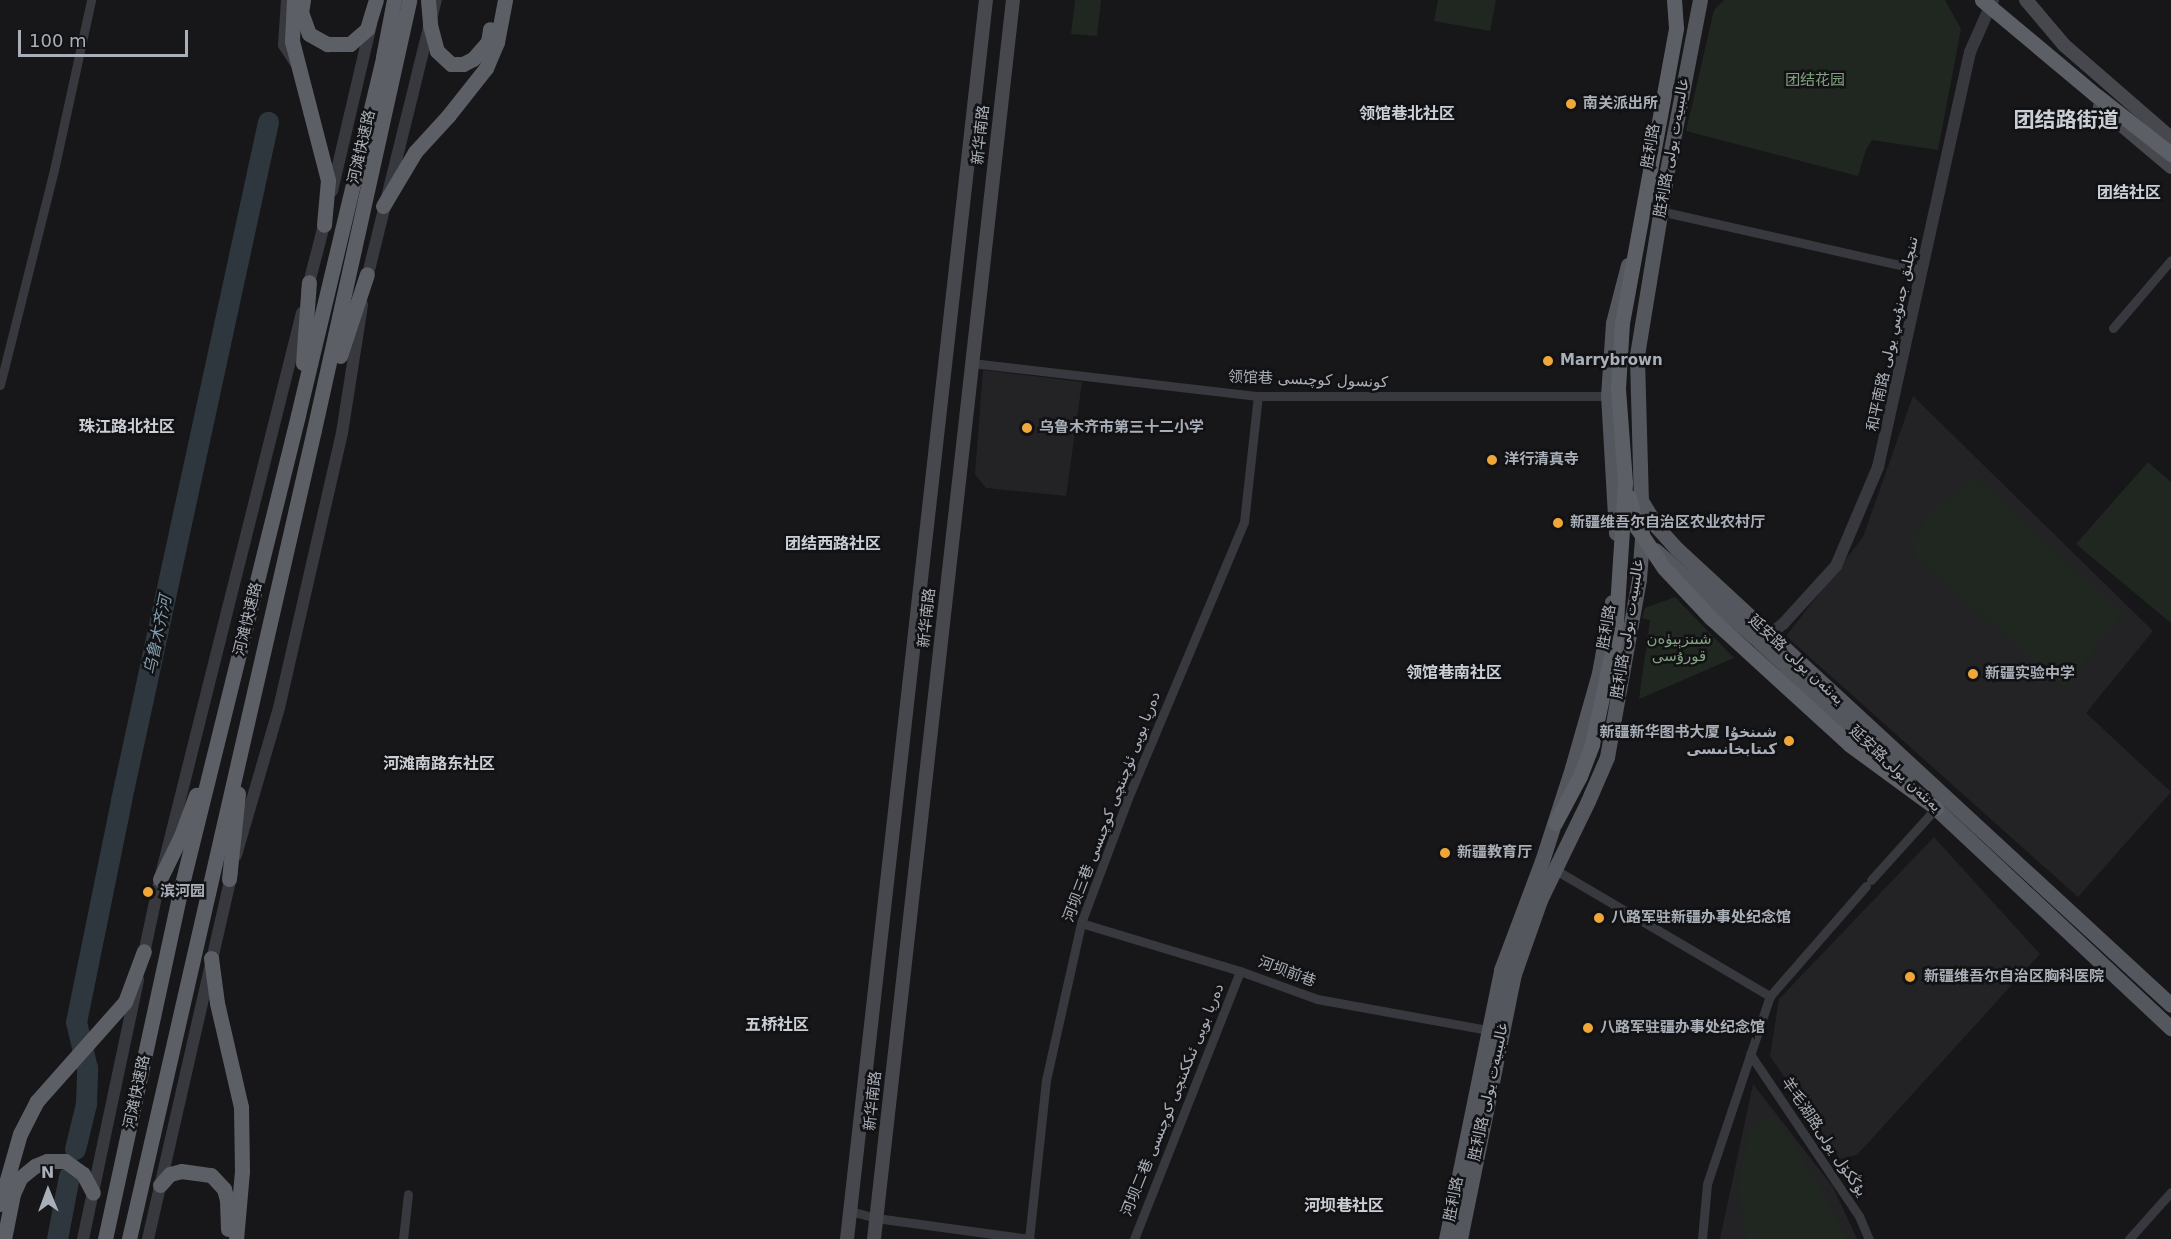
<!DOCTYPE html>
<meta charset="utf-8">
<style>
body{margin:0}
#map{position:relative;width:2171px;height:1239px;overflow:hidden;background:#171719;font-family:"DejaVu Sans",Vazirmatn,"Noto Sans SC",sans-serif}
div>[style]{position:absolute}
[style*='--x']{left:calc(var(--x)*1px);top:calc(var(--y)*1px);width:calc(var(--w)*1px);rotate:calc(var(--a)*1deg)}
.built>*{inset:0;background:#232326}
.green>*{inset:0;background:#1f2720}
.river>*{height:21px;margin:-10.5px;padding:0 10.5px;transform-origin:10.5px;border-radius:10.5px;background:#2d373d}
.minor>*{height:9px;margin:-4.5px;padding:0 4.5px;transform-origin:4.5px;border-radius:4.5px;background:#38393e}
.tertiary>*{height:12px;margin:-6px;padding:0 6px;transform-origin:6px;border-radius:6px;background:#38393e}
.secondary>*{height:14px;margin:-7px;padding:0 7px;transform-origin:7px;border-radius:7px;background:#46484e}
.primary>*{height:15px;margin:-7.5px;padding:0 7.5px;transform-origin:7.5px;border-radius:7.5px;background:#54575d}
.trunk>*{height:15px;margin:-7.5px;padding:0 7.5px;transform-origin:7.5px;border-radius:7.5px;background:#5c6066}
.trunk-bridge>*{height:15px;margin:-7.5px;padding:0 7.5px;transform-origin:7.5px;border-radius:7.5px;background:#5c6066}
.dots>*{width:16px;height:16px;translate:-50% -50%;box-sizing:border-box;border:3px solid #121214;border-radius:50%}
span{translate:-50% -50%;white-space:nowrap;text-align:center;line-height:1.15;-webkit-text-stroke:5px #121214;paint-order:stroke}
.park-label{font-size:15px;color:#81a381}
.poi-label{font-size:15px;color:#a9afb9;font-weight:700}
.left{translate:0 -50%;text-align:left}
.right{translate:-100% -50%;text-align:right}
.street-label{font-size:15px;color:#a9afb9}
.neighbourhood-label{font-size:16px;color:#caced5;font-weight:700}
.water-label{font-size:16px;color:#819fb3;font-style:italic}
.district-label{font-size:21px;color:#caced5;font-weight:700}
.north{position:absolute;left:18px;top:1161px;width:60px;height:60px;-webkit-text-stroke:4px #121214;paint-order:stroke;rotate:359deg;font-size:16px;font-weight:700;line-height:24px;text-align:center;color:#a9afb9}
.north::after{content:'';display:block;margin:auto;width:21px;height:27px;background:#a9afb9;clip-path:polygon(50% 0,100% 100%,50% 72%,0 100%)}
.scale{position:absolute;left:18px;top:30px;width:170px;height:27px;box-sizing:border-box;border:3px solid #a9afb9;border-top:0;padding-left:8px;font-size:18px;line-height:21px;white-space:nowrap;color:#a9afb9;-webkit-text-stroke:4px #121214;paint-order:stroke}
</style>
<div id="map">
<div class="built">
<div style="clip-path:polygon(983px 370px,1082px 382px,1066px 496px,986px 488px,975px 474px)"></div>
<div style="clip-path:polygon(1913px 396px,2153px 631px,2086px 713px,2171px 792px,2078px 897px,1786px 636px,1863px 537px)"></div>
<div style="clip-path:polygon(1934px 837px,2040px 954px,1857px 1155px,1840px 1159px,1770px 1056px,1779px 999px)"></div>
<div style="clip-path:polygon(1753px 1084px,1833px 1187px,1857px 1239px,1720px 1239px)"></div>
</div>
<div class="green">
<div style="clip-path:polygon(1075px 0,1101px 0,1097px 36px,1071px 34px)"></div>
<div style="clip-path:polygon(1438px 0,1496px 0,1490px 31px,1434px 21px)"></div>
<div style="clip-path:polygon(1724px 0,1945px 0,1961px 29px,1938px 150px,1872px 140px,1866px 150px,1858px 176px,1686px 131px,1714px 10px)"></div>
<div style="clip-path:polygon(2148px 462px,2171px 482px,2171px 623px,2076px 544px)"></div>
<div style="clip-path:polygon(1976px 478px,2124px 613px,2064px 688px,1915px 557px,1912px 540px,1929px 512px)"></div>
<div style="clip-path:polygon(1675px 597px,1734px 658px,1639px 699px,1650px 620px,1642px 618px,1645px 608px)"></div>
<div style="clip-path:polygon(1773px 1115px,1799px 1151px,1848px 1239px,1746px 1239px,1737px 1184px,1749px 1129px)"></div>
</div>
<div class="river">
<div style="--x:75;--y:1149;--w:46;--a:-76.3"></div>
<div style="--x:86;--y:1104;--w:36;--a:-88"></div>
<div style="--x:87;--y:1068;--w:47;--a:-103.4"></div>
<div style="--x:76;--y:1022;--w:227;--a:-78.5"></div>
<div style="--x:121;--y:800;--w:694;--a:-77.77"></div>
<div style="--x:57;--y:1239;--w:64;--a:-79.2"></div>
</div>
<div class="minor">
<div style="--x:1660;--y:211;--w:268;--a:12.7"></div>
<div style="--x:2113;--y:328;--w:89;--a:-49.5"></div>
<div style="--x:972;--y:363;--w:288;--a:6.6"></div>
<div style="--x:1258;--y:396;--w:350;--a:0"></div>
<div style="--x:0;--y:385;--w:222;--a:-75.9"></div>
<div style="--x:54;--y:170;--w:174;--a:-77.7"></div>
<div style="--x:1554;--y:869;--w:251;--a:30.5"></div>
<div style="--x:1871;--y:880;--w:97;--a:-47.9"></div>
<div style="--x:1081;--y:923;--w:166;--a:16.8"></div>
<div style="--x:1240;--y:971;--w:82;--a:20"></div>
<div style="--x:1317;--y:999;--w:173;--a:10.3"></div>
<div style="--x:1750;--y:1054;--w:195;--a:56.1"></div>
<div style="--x:1859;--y:1216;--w:25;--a:67"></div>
<div style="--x:850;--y:1211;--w:27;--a:15"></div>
<div style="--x:876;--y:1218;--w:155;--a:7.8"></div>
<div style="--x:403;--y:1239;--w:45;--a:-83.7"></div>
<div style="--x:1029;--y:1239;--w:160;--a:-83.9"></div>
<div style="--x:1046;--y:1080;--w:161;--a:-77.4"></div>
<div style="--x:1081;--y:923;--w:134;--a:-69.4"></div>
<div style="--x:1128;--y:798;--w:299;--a:-67.2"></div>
<div style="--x:1244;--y:522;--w:127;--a:-83.7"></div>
<div style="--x:1134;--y:1239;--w:288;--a:-68.4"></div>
<div style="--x:1702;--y:1239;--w:55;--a:-84.8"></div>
<div style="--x:1707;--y:1184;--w:198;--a:-71.5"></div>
<div style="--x:1770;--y:996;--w:146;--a:-48.9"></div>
<div style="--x:2129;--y:1239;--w:63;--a:-48.2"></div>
</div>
<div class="tertiary">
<div style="--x:287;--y:0;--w:45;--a:93.8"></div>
<div style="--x:284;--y:45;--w:20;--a:57"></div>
<div style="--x:332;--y:191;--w:171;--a:-76.8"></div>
<div style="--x:366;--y:282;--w:291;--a:-76.1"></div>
<div style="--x:307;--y:291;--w:76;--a:-75.6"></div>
<div style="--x:1763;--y:640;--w:26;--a:-39"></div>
<div style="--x:1783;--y:624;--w:79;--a:-47.6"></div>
<div style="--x:1836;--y:566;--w:108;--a:-67"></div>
<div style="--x:1878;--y:467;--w:425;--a:-77.5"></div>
<div style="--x:1970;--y:52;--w:57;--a:-66.1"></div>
<div style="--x:236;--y:855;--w:153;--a:-73.7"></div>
<div style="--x:279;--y:708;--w:282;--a:-77.1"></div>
<div style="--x:342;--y:433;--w:130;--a:-81.1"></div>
<div style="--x:143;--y:958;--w:81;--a:-77.9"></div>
<div style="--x:160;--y:879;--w:584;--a:-75.92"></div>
<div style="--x:83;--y:1239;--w:265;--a:-78"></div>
<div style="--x:148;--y:1239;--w:376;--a:-77.1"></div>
</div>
<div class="secondary">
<div style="--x:2026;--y:0;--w:59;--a:49.8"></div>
<div style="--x:2064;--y:45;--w:142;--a:41"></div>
<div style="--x:2100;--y:107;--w:93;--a:40.2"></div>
<div style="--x:847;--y:1239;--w:1247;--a:-83.6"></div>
<div style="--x:874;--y:1239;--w:1247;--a:-83.6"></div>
</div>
<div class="primary">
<div style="--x:1642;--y:502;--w:29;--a:59"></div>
<div style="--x:1657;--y:527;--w:30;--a:48"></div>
<div style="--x:1677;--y:549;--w:672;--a:42.71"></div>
<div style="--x:1616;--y:533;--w:137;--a:-93.3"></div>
<div style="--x:1608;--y:396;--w:73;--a:-86.1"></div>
<div style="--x:1613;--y:323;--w:60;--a:-75.5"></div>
<div style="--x:1655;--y:550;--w:140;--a:41.2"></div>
<div style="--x:1760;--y:642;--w:203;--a:43.2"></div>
<div style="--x:1927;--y:800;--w:334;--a:43.1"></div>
<div style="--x:1446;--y:1239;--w:275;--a:-78.4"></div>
<div style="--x:1501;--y:970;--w:116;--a:-69.4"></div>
<div style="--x:1542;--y:861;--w:98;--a:-72.1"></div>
<div style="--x:1572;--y:768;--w:99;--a:-74.1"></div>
<div style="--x:1599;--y:673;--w:72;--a:-79.6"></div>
<div style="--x:1460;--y:1239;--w:270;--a:-78.5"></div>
<div style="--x:1514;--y:974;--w:78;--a:-70.6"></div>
<div style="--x:1540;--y:900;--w:110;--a:-64.1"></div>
<div style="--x:1588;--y:801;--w:48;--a:-66.6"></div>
<div style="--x:1607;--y:757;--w:181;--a:-79.8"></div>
<div style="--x:1639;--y:579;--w:41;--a:-85.8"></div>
<div style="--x:1642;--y:538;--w:183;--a:-91.6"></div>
<div style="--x:1637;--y:355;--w:186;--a:-80.7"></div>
<div style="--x:1667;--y:171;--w:174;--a:-79.1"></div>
</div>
<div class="trunk">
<div style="--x:294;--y:0;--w:41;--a:92.8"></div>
<div style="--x:292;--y:41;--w:144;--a:75.5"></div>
<div style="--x:328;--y:180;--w:45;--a:95.1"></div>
<div style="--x:303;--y:0;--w:12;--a:99"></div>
<div style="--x:301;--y:12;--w:23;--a:70"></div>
<div style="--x:309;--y:34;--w:21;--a:29"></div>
<div style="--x:327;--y:44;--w:23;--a:0"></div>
<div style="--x:350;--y:44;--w:23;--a:-41"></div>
<div style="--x:367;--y:29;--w:30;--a:-73"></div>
<div style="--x:428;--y:0;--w:25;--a:85"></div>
<div style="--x:430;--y:25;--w:27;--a:75"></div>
<div style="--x:437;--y:51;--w:19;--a:43"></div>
<div style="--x:451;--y:64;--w:12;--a:0"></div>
<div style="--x:463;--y:64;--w:11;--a:-27"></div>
<div style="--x:473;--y:59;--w:23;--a:-49"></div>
<div style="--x:488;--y:42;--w:13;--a:-81"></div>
<div style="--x:2097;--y:96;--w:94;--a:38.1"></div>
<div style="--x:383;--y:206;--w:63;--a:-59.3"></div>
<div style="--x:415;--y:152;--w:49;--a:-47.5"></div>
<div style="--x:448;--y:116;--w:61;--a:-51.6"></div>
<div style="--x:486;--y:68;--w:28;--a:-67"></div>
<div style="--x:497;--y:42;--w:43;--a:-79.2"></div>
<div style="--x:340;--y:356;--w:86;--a:-71.8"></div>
<div style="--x:303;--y:363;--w:81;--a:-85.8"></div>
<div style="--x:1850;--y:745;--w:107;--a:36.2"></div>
<div style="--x:1555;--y:823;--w:53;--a:-62"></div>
<div style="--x:160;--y:879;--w:48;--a:-64"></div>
<div style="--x:181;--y:836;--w:44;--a:-69.9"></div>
<div style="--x:229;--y:879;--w:86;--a:-84"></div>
<div style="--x:211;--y:958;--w:45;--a:82.4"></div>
<div style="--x:217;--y:1003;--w:107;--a:77"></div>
<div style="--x:241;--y:1107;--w:64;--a:89.1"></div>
<div style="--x:242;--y:1171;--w:68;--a:95"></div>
<div style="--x:160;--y:1185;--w:15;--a:-48"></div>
<div style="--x:170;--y:1174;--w:11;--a:-15"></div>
<div style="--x:181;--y:1171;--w:30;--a:8"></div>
<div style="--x:211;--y:1175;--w:19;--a:47"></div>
<div style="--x:224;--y:1189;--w:11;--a:75"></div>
<div style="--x:227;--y:1200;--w:29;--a:88"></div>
<div style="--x:0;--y:1204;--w:73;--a:-74.1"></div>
<div style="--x:20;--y:1134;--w:37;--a:-63"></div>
<div style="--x:37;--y:1101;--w:132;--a:-48.4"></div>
<div style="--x:125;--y:1002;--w:54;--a:-69.6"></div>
<div style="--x:4;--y:1239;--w:46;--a:-78.7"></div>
<div style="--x:13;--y:1194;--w:17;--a:-66"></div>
<div style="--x:20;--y:1178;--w:19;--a:-39"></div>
<div style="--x:35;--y:1166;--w:13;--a:-23"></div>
<div style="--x:47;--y:1161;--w:18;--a:0"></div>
<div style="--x:65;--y:1161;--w:22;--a:36"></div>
<div style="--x:83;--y:1174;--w:21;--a:62"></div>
<div style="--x:105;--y:1239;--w:363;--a:-77.8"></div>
<div style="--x:182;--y:884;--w:483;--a:-76.1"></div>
<div style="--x:298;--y:415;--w:368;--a:-76.6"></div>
<div style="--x:383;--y:57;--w:58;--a:-79.1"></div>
<div style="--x:129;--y:1239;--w:830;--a:-77.12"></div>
<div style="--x:314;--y:430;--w:440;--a:-77.5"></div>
</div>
<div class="trunk-bridge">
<div style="--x:1982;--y:0;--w:150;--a:39.9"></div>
<div style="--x:1629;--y:497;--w:32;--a:76"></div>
<div style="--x:1637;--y:528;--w:48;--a:56"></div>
<div style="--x:1664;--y:568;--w:69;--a:46.8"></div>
<div style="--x:1711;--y:618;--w:188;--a:42.4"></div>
<div style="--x:1580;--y:776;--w:34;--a:-69"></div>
<div style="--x:1592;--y:744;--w:108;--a:-77.8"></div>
<div style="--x:1615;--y:638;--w:156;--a:-86.3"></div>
<div style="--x:1625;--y:482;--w:94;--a:-94.3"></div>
<div style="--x:1618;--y:388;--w:65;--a:-86.5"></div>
<div style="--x:1622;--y:323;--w:300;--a:-79.6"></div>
<div style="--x:1676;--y:28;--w:28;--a:-94"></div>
</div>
<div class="dots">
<div style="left:1571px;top:104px;background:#efa739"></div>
<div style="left:1548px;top:361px;background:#efa739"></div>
<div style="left:1027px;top:428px;background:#efa739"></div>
<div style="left:1492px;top:460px;background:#efa739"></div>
<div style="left:1558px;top:523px;background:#efa739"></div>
<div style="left:1973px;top:674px;background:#efa739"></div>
<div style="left:1789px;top:741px;background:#efa739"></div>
<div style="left:1445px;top:853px;background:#efa739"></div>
<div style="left:148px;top:892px;background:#efa739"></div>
<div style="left:1599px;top:918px;background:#efa739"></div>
<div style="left:1910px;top:977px;background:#efa739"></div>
<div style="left:1588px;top:1028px;background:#efa739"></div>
</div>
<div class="park-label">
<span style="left:1815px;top:81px">团结花园</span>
<span style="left:1679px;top:648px">شىنزېيۈەن<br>قورۇسى</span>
</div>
<div class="poi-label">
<span class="left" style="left:1583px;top:104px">南关派出所</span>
<span class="left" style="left:1560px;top:361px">Marrybrown</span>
<span class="left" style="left:1039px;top:428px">乌鲁木齐市第三十二小学</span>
<span class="left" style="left:1504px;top:460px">洋行清真寺</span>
<span class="left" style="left:1570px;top:523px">新疆维吾尔自治区农业农村厅</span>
<span class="left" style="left:1985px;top:674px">新疆实验中学</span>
<span class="right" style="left:1777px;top:741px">新疆新华图书大厦 شىنخۇا<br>كىتابخانىسى</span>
<span class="left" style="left:1457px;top:853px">新疆教育厅</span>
<span class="left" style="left:160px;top:892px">滨河园</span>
<span class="left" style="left:1611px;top:918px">八路军驻新疆办事处纪念馆</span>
<span class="left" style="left:1924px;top:977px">新疆维吾尔自治区胸科医院</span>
<span class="left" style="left:1600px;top:1028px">八路军驻疆办事处纪念馆</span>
</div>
<div class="street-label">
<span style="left:981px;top:135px;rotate:-84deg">新华南路</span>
<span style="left:1651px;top:146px;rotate:-80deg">胜利路</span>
<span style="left:362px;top:147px;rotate:-77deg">河滩快速路</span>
<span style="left:1672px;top:148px;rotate:-80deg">胜利路 غالىبىيەت يولى</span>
<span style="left:1893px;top:334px;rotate:-78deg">和平南路 تىنچلىق جەنۇبىي يولى</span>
<span style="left:1308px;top:380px;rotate:2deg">领馆巷 كونسول كوچىسى</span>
<span style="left:927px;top:618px;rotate:-84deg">新华南路</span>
<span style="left:248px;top:619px;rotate:-76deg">河滩快速路</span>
<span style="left:1607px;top:627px;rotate:-80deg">胜利路</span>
<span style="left:1628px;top:629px;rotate:-81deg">胜利路 غالىبىيەت يولى</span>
<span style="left:1796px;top:660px;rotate:43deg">延安路 يەنئەن يولى</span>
<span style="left:1895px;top:769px;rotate:43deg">延安路يەنئەن يولى</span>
<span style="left:1112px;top:807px;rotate:-69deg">河坝三巷 دەريا بويى ئۈچىنچى كوچىسى</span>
<span style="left:1287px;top:972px;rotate:20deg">河坝前巷</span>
<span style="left:137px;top:1092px;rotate:-78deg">河滩快速路</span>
<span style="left:1489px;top:1092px;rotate:-78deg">胜利路 غالىبىيەت يولى</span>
<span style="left:1173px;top:1100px;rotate:-68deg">河坝二巷 دەريا بويى ئىككىنچى كوچىسى</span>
<span style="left:873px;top:1101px;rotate:-84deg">新华南路</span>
<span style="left:1824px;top:1137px;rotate:56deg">羊毛湖路يۇڭكۆل يولى</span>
<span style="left:1454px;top:1199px;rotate:-79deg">胜利路</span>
</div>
<div class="neighbourhood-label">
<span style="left:1407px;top:114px">领馆巷北社区</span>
<span style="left:2129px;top:193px">团结社区</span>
<span style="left:127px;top:427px">珠江路北社区</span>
<span style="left:833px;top:544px">团结西路社区</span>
<span style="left:1454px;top:673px">领馆巷南社区</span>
<span style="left:439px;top:764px">河滩南路东社区</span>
<span style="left:777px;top:1025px">五桥社区</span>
<span style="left:1344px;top:1206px">河坝巷社区</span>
</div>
<div class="water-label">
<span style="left:158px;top:635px;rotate:-78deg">乌鲁木齐河</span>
</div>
<div class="district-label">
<span style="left:2066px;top:120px">团结路街道</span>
</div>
<div class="north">N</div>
<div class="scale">100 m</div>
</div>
